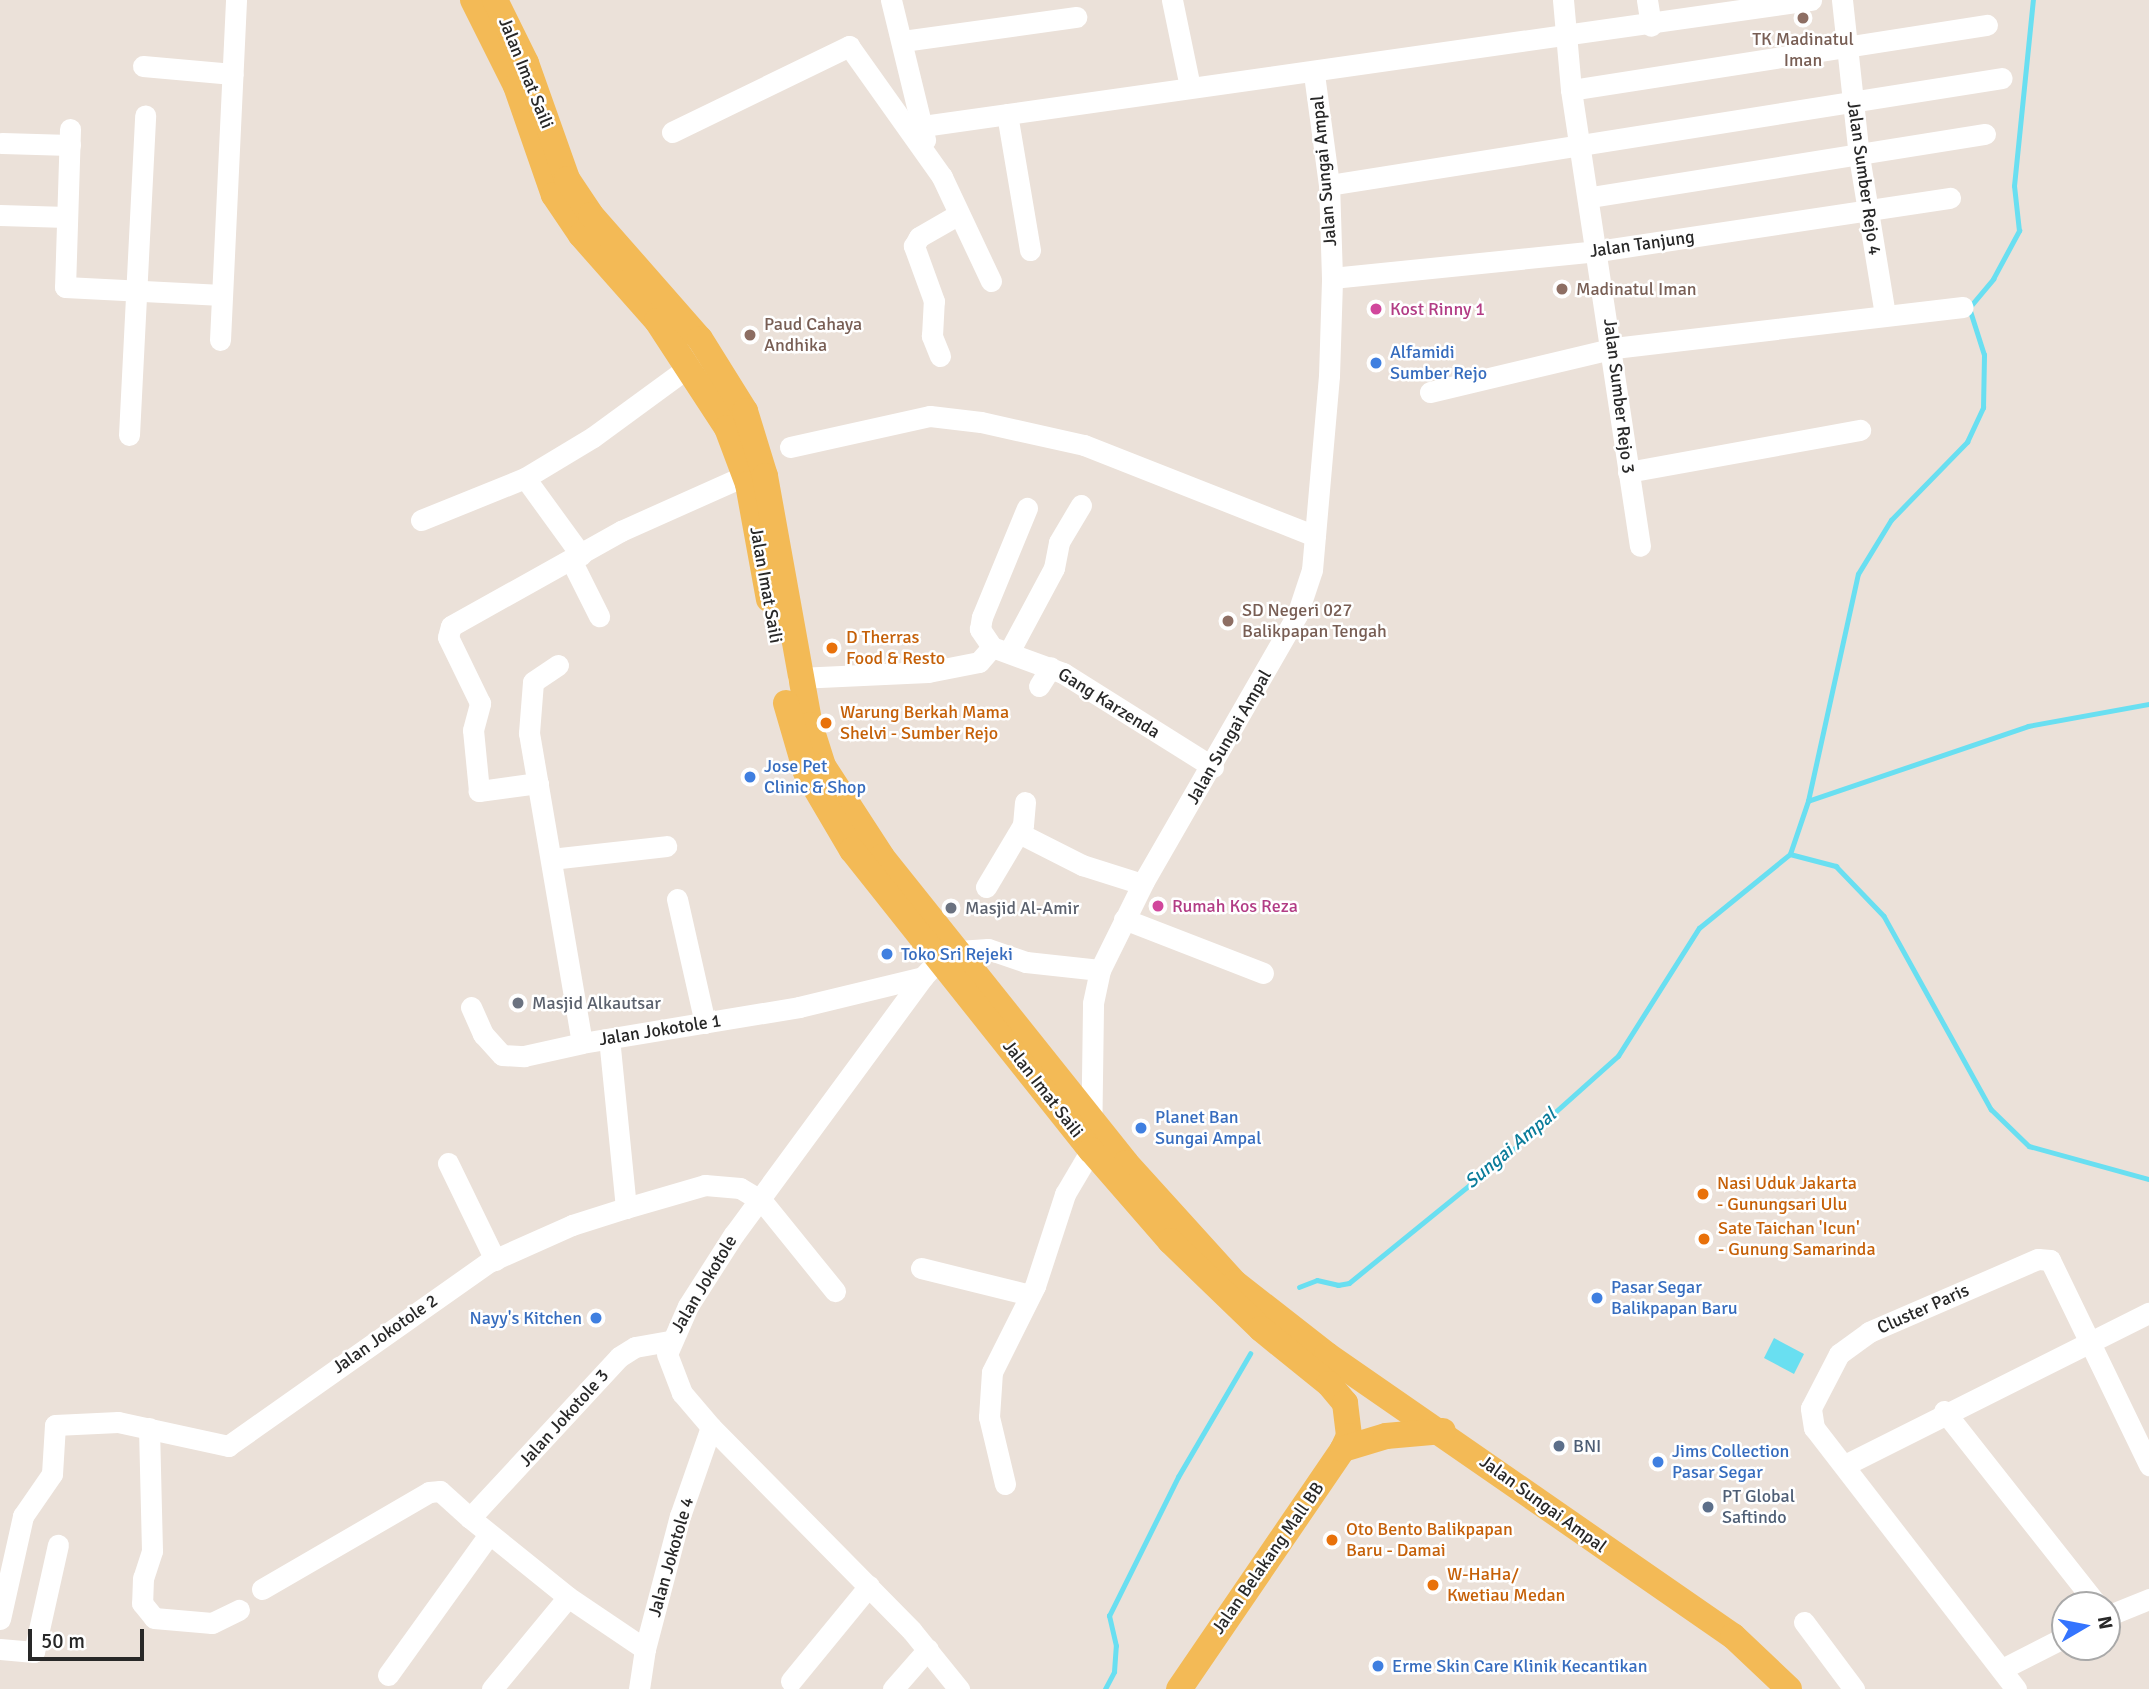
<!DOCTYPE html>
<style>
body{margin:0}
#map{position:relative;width:2149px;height:1689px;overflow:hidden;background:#ebe1d9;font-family:Signika,sans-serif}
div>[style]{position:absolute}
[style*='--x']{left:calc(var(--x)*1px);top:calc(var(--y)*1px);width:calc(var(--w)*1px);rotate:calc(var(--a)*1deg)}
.water>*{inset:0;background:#69dff1}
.stream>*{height:4.5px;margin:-2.25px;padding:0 2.25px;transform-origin:2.25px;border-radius:2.25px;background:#69dff1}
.minor>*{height:21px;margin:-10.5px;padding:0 10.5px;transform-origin:10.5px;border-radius:10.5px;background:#fff}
.major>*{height:26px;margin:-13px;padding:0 13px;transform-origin:13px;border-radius:13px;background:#f3ba56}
.dots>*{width:19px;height:19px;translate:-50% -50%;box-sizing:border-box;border:4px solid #fff;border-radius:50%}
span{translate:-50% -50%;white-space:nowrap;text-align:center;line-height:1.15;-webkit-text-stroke:5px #fff;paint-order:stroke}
.education-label{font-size:18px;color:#785e54}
.left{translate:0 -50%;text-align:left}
.street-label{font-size:18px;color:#282828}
.hotel-label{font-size:18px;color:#b23c85}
.shop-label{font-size:18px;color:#366cbe}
.right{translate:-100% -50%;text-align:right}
.food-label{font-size:18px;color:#c56008}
.worship-label{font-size:18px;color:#5b616d}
.service-label{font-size:18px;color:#4e5e75}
.water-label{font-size:19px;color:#0a7c9a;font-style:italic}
.north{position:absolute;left:2051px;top:1591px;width:70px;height:70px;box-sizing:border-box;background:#fff;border:2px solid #a9a9a9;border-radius:50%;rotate:80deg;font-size:19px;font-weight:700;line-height:28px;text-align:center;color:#282828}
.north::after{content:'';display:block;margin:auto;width:24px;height:32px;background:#3474fe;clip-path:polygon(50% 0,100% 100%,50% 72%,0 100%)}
.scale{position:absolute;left:28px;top:1629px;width:116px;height:32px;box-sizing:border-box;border:4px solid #282828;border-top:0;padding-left:9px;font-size:21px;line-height:24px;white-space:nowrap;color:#282828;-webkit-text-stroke:5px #fff;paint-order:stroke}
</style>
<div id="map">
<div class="water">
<div style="clip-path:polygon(1774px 1338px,1804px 1354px,1794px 1374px,1764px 1358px)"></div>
</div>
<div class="stream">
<div style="--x:1808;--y:801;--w:232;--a:-18.8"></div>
<div style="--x:2028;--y:726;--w:123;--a:-10.3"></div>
<div style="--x:1790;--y:854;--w:56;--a:-71.2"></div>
<div style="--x:1808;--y:801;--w:232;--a:-77.6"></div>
<div style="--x:1858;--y:574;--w:63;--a:-58.6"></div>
<div style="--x:1891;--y:520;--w:109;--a:-45.7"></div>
<div style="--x:1967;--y:442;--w:38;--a:-65"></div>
<div style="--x:1983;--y:408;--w:53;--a:-88.9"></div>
<div style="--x:1984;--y:355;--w:49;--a:-107.7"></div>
<div style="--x:1969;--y:308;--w:38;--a:-50"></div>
<div style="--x:1993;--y:279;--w:55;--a:-61.6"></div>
<div style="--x:2019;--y:231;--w:45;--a:-96.3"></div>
<div style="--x:2014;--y:186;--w:187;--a:-84.2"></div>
<div style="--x:1299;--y:1287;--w:19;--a:-21"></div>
<div style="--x:1317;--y:1280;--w:22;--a:13"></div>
<div style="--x:1338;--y:1285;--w:11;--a:-10"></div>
<div style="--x:1349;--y:1283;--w:214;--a:-39.1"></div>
<div style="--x:1515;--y:1148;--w:138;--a:-41.8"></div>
<div style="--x:1618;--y:1056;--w:151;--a:-57.7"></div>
<div style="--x:1699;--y:928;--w:117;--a:-39.1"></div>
<div style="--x:1790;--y:854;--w:48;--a:14.6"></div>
<div style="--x:1836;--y:866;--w:69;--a:46.2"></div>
<div style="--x:1884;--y:916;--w:221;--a:61"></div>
<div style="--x:1991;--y:1109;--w:53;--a:44.2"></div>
<div style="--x:2029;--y:1146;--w:124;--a:15.4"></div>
<div style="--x:1105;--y:1689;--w:19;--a:-62"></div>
<div style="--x:1114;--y:1672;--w:26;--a:-86"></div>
<div style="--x:1116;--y:1646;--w:31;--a:-103"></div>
<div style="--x:1109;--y:1616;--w:155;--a:-63.6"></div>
<div style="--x:1178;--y:1477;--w:143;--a:-59.7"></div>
</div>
<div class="minor">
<div style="--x:891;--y:0;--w:144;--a:76.3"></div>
<div style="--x:1172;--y:0;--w:89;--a:78.3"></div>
<div style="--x:1563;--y:0;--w:90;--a:84.9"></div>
<div style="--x:1571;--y:90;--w:461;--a:81.4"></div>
<div style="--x:1647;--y:0;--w:26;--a:81"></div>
<div style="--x:1842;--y:0;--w:157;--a:83.8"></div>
<div style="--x:1859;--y:156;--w:161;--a:80.7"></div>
<div style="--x:903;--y:41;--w:175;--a:-7.9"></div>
<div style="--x:143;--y:66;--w:90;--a:5.1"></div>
<div style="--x:1571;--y:90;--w:421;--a:-8.9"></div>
<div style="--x:1007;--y:114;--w:138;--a:80.4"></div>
<div style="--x:923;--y:126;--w:897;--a:-8.08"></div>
<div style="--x:70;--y:129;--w:158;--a:91.8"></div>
<div style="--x:65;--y:287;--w:157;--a:2.9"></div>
<div style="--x:672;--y:132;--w:197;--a:-25.9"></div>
<div style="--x:849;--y:46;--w:161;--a:54.6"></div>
<div style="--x:942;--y:177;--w:115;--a:64.8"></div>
<div style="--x:2;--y:143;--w:68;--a:1.7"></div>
<div style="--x:1329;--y:185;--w:681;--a:-9.03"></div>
<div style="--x:1591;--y:197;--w:399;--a:-9.1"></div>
<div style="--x:0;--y:215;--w:67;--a:1.7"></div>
<div style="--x:1332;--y:278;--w:267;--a:-5.8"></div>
<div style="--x:1598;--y:251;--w:356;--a:-8.6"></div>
<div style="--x:220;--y:340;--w:340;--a:-87.3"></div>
<div style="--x:940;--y:356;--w:22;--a:-112"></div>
<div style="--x:932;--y:336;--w:35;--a:-87"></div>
<div style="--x:934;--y:301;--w:59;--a:-110"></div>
<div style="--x:914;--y:246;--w:10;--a:-61"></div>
<div style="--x:919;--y:237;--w:46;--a:-29.9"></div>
<div style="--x:1430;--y:392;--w:189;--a:-13.4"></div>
<div style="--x:1614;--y:348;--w:351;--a:-6.7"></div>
<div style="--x:129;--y:435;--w:320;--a:-87.1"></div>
<div style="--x:790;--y:447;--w:143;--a:-12.5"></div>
<div style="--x:930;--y:416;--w:51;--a:6.7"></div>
<div style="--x:981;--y:422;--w:106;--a:12.6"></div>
<div style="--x:1084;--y:445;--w:248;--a:21.5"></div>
<div style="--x:1628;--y:472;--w:236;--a:-10.3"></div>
<div style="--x:421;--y:520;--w:112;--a:-22"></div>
<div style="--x:581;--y:555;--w:95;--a:-126"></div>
<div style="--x:525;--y:478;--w:79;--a:-31.1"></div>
<div style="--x:593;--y:437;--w:120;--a:-36.2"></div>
<div style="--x:571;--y:560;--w:63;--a:63.4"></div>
<div style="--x:992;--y:647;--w:76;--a:20.1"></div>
<div style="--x:1063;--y:673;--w:177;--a:32.1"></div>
<div style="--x:992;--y:647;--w:22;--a:-124"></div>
<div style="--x:980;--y:629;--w:12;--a:-81"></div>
<div style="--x:982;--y:617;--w:118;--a:-67.6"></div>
<div style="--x:1009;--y:652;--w:95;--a:-61.8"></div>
<div style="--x:1054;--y:568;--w:26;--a:-79"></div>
<div style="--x:1059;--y:542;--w:43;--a:-59.3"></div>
<div style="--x:558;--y:665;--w:30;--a:146"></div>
<div style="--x:533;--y:682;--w:51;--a:94.5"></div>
<div style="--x:529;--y:733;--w:314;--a:80.3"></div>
<div style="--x:582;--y:1043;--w:220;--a:-9.4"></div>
<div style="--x:799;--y:1007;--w:128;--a:-13.6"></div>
<div style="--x:798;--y:678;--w:130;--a:-2.6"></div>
<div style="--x:928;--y:672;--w:52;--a:-11.1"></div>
<div style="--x:979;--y:662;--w:20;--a:-49"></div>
<div style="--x:1039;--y:686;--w:22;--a:-58"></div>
<div style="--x:538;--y:783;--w:60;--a:172.3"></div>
<div style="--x:479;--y:791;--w:61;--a:-95.6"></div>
<div style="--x:473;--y:730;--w:28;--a:-75"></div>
<div style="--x:480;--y:703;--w:73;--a:-115.9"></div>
<div style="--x:448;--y:637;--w:11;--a:-75"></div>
<div style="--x:451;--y:626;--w:195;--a:-29.2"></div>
<div style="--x:621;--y:531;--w:137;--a:-24.1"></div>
<div style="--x:1019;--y:833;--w:71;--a:26.9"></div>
<div style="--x:1082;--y:865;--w:63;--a:17.6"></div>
<div style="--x:551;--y:859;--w:116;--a:-6.4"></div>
<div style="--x:986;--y:887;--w:72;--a:-59.2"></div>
<div style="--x:1023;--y:825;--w:23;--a:-85"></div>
<div style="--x:677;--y:899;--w:127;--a:77.3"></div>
<div style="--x:1124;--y:919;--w:149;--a:21.2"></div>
<div style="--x:948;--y:950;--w:37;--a:133"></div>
<div style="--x:923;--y:977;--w:319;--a:126.3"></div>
<div style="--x:734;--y:1234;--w:85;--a:122.6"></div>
<div style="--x:688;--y:1306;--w:52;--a:113.6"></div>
<div style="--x:667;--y:1354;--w:42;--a:69"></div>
<div style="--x:682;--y:1393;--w:45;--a:49.5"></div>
<div style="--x:711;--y:1427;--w:286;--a:45.4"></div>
<div style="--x:912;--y:1631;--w:75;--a:51"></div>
<div style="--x:958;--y:951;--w:30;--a:-4"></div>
<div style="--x:988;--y:949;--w:40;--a:18.9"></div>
<div style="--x:1026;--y:962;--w:74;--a:6.2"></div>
<div style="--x:471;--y:1007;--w:30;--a:66"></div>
<div style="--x:483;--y:1034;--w:28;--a:48"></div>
<div style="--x:502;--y:1055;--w:22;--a:3"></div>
<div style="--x:524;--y:1056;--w:59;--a:-12.6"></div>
<div style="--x:448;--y:1163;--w:108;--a:64.1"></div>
<div style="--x:626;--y:1208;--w:82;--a:-16.2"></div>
<div style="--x:705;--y:1185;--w:35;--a:5"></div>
<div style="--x:740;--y:1188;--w:26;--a:31"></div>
<div style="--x:762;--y:1201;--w:116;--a:51"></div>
<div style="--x:921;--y:1268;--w:112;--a:13.9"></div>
<div style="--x:1944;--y:1411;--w:247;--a:51.7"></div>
<div style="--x:149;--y:1428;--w:123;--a:88.6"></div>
<div style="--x:152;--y:1551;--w:28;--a:108"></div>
<div style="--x:143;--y:1578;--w:25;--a:92"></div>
<div style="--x:142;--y:1603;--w:19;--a:51"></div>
<div style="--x:154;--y:1618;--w:58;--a:4.9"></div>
<div style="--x:212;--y:1623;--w:30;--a:-26"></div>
<div style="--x:1845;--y:1465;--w:340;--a:-26.6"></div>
<div style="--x:1005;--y:1484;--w:69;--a:-103.4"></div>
<div style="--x:989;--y:1417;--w:45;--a:-86.2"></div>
<div style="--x:992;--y:1372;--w:96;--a:-63.4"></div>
<div style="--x:1035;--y:1286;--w:97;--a:-71.9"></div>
<div style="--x:1065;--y:1194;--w:51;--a:-59.4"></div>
<div style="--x:1091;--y:1150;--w:147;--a:-89.2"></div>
<div style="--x:1093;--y:1003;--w:34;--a:-78"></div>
<div style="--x:1100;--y:970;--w:99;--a:-63.7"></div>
<div style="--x:1144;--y:881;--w:307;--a:-60.1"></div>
<div style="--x:1297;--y:615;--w:47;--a:-71.6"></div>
<div style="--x:1312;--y:570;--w:195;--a:-85"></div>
<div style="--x:1329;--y:376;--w:98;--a:-88.2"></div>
<div style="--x:1332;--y:278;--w:93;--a:-91.8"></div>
<div style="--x:1329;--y:185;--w:112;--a:-97.7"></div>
<div style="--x:262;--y:1589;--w:193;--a:-30.1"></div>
<div style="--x:429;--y:1492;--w:11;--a:-5"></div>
<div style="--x:440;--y:1491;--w:40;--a:42"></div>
<div style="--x:2107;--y:1616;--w:45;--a:-22"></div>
<div style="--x:0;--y:1619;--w:106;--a:-77.4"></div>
<div style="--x:23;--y:1516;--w:51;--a:-55.4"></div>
<div style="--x:52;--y:1474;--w:49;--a:-86.5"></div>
<div style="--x:55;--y:1425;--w:63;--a:-2.7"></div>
<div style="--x:118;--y:1422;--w:113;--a:12.3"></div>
<div style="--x:228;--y:1446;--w:319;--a:-35.2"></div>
<div style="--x:489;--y:1262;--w:91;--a:-24"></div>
<div style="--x:572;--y:1225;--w:57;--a:-17.5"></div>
<div style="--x:626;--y:1208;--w:170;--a:-95.7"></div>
<div style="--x:1804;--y:1622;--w:84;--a:53.3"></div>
<div style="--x:0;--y:1649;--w:34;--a:5"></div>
<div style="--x:34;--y:1652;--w:110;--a:-77.4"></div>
<div style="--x:645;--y:1649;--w:93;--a:-146"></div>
<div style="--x:568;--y:1597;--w:126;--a:-141.1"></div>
<div style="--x:470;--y:1518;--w:219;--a:-47.2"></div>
<div style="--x:619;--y:1357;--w:19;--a:-32"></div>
<div style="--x:635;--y:1347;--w:36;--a:-10"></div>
<div style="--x:2004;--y:1668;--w:68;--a:-26.9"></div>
<div style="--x:388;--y:1675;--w:171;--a:-54.3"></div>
<div style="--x:791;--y:1681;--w:123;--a:-50.6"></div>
<div style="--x:492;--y:1689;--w:119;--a:-50.4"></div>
<div style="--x:639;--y:1689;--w:40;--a:-81.5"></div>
<div style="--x:645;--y:1649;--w:138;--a:-75.3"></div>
<div style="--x:680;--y:1516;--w:94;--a:-70.8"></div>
<div style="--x:893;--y:1689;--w:53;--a:-48.8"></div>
<div style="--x:2016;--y:1689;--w:330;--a:-127.7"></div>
<div style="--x:1814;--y:1428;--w:20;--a:-99"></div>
<div style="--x:1811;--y:1408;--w:61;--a:-62.6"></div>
<div style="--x:1839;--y:1354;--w:37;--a:-36"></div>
<div style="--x:1869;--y:1332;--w:184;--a:-23.4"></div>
<div style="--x:2038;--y:1259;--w:12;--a:5"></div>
<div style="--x:2050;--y:1260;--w:228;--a:64.2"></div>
</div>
<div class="major">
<div style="--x:473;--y:0;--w:96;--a:63.4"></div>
<div style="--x:516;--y:86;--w:115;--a:70.8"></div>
<div style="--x:554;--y:195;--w:48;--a:56"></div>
<div style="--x:581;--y:235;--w:115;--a:48.5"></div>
<div style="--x:657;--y:321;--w:128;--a:56.8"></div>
<div style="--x:727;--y:428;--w:60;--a:69.4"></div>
<div style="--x:748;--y:484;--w:117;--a:79.7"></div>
<div style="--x:495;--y:0;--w:70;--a:63.8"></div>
<div style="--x:526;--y:63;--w:123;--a:70.5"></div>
<div style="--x:567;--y:179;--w:43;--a:56.3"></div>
<div style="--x:591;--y:215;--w:165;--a:48.7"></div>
<div style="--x:700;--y:339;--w:85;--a:58"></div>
<div style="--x:745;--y:411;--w:68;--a:72.9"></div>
<div style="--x:765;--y:476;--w:253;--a:79.8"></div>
<div style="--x:810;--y:725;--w:43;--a:72.4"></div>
<div style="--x:823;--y:766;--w:108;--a:57"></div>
<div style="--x:882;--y:857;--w:391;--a:51.4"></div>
<div style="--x:1126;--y:1163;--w:162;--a:47.8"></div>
<div style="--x:1235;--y:1283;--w:117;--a:38"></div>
<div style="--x:1327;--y:1355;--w:494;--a:34.7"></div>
<div style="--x:1733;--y:1636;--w:77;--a:43.4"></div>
<div style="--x:786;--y:703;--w:72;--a:73.8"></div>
<div style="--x:806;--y:772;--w:91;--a:59.5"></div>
<div style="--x:852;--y:850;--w:384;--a:51.5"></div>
<div style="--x:1091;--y:1150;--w:121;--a:49"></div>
<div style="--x:1170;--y:1241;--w:127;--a:44"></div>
<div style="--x:1261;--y:1329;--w:87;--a:39"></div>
<div style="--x:1329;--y:1384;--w:25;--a:50"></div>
<div style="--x:1345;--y:1403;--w:33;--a:83"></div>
<div style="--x:1349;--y:1436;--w:14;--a:115"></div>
<div style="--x:1343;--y:1449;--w:291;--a:124.3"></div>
<div style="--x:1343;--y:1449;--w:45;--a:-16.8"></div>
<div style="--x:1386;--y:1436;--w:57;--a:-5"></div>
</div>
<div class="dots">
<div style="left:1803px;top:18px;background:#8d6e63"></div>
<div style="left:1562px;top:289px;background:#8d6e63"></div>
<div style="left:1376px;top:309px;background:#d1479c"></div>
<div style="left:750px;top:335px;background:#8d6e63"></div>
<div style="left:1376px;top:363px;background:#3f7fe0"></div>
<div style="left:1228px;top:621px;background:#8d6e63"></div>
<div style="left:832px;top:648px;background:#e8710a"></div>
<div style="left:826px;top:723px;background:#e8710a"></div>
<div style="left:750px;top:777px;background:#3f7fe0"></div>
<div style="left:1158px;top:906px;background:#d1479c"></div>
<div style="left:951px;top:908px;background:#6b7280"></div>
<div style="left:887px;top:954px;background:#3f7fe0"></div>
<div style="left:518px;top:1003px;background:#6b7280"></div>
<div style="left:1141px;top:1128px;background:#3f7fe0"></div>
<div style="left:1703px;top:1194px;background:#e8710a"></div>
<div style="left:1704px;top:1239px;background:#e8710a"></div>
<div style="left:1597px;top:1298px;background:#3f7fe0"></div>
<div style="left:596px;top:1318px;background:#3f7fe0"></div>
<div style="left:1559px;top:1446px;background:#5c6f8a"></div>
<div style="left:1658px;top:1462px;background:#3f7fe0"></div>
<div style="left:1708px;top:1507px;background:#5c6f8a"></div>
<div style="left:1332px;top:1540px;background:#e8710a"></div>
<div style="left:1433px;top:1585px;background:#e8710a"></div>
<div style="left:1378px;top:1666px;background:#3f7fe0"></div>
</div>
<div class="education-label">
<span style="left:1803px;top:50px">TK Madinatul<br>Iman</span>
<span class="left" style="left:1576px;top:289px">Madinatul Iman</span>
<span class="left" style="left:764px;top:335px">Paud Cahaya<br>Andhika</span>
<span class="left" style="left:1242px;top:621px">SD Negeri 027<br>Balikpapan Tengah</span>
</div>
<div class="street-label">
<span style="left:526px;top:73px;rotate:68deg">Jalan Imat Saili</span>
<span style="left:1324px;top:171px;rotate:-95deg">Jalan Sungai Ampal</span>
<span style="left:1864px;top:178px;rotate:82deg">Jalan Sumber Rejo 4</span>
<span style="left:1642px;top:244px;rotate:-8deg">Jalan Tanjung</span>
<span style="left:1619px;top:396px;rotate:83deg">Jalan Sumber Rejo 3</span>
<span style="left:766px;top:585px;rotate:80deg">Jalan Imat Saili</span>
<span style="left:1109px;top:703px;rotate:32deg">Gang Karzenda</span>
<span style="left:1229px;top:737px;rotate:-60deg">Jalan Sungai Ampal</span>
<span style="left:660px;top:1030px;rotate:-9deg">Jalan Jokotole 1</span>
<span style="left:1043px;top:1089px;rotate:52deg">Jalan Imat Saili</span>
<span style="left:704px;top:1284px;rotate:-59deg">Jalan Jokotole</span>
<span style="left:1923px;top:1309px;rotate:-24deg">Cluster Paris</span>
<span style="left:385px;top:1334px;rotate:-35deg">Jalan Jokotole 2</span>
<span style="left:564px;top:1418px;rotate:-48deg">Jalan Jokotole 3</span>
<span style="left:1543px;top:1504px;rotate:36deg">Jalan Sungai Ampal</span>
<span style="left:671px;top:1557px;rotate:-74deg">Jalan Jokotole 4</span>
<span style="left:1268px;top:1558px;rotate:-55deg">Jalan Belakang Mall BB</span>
</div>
<div class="hotel-label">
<span class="left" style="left:1390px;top:309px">Kost Rinny 1</span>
<span class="left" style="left:1172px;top:906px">Rumah Kos Reza</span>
</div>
<div class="shop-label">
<span class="left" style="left:1390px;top:363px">Alfamidi<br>Sumber Rejo</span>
<span class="left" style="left:764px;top:777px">Jose Pet<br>Clinic &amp; Shop</span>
<span class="left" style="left:901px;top:954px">Toko Sri Rejeki</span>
<span class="left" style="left:1155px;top:1128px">Planet Ban<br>Sungai Ampal</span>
<span class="left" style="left:1611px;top:1298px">Pasar Segar<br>Balikpapan Baru</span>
<span class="right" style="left:582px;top:1318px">Nayy's Kitchen</span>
<span class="left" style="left:1672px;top:1462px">Jims Collection<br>Pasar Segar</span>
<span class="left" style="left:1392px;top:1666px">Erme Skin Care Klinik Kecantikan</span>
</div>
<div class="food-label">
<span class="left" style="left:846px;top:648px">D Therras<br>Food &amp; Resto</span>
<span class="left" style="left:840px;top:723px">Warung Berkah Mama<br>Shelvi - Sumber Rejo</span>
<span class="left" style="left:1717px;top:1194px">Nasi Uduk Jakarta<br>- Gunungsari Ulu</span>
<span class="left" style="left:1718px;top:1239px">Sate Taichan 'Icun'<br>- Gunung Samarinda</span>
<span class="left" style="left:1346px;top:1540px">Oto Bento Balikpapan<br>Baru - Damai</span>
<span class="left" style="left:1447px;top:1585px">W-HaHa/<br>Kwetiau Medan</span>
</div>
<div class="worship-label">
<span class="left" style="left:965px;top:908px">Masjid Al-Amir</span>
<span class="left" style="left:532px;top:1003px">Masjid Alkautsar</span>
</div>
<div class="service-label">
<span class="left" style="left:1573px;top:1446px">BNI</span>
<span class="left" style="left:1722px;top:1507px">PT Global<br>Saftindo</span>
</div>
<div class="water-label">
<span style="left:1511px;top:1149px;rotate:-40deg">Sungai Ampal</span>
</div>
<div class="north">N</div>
<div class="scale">50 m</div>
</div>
